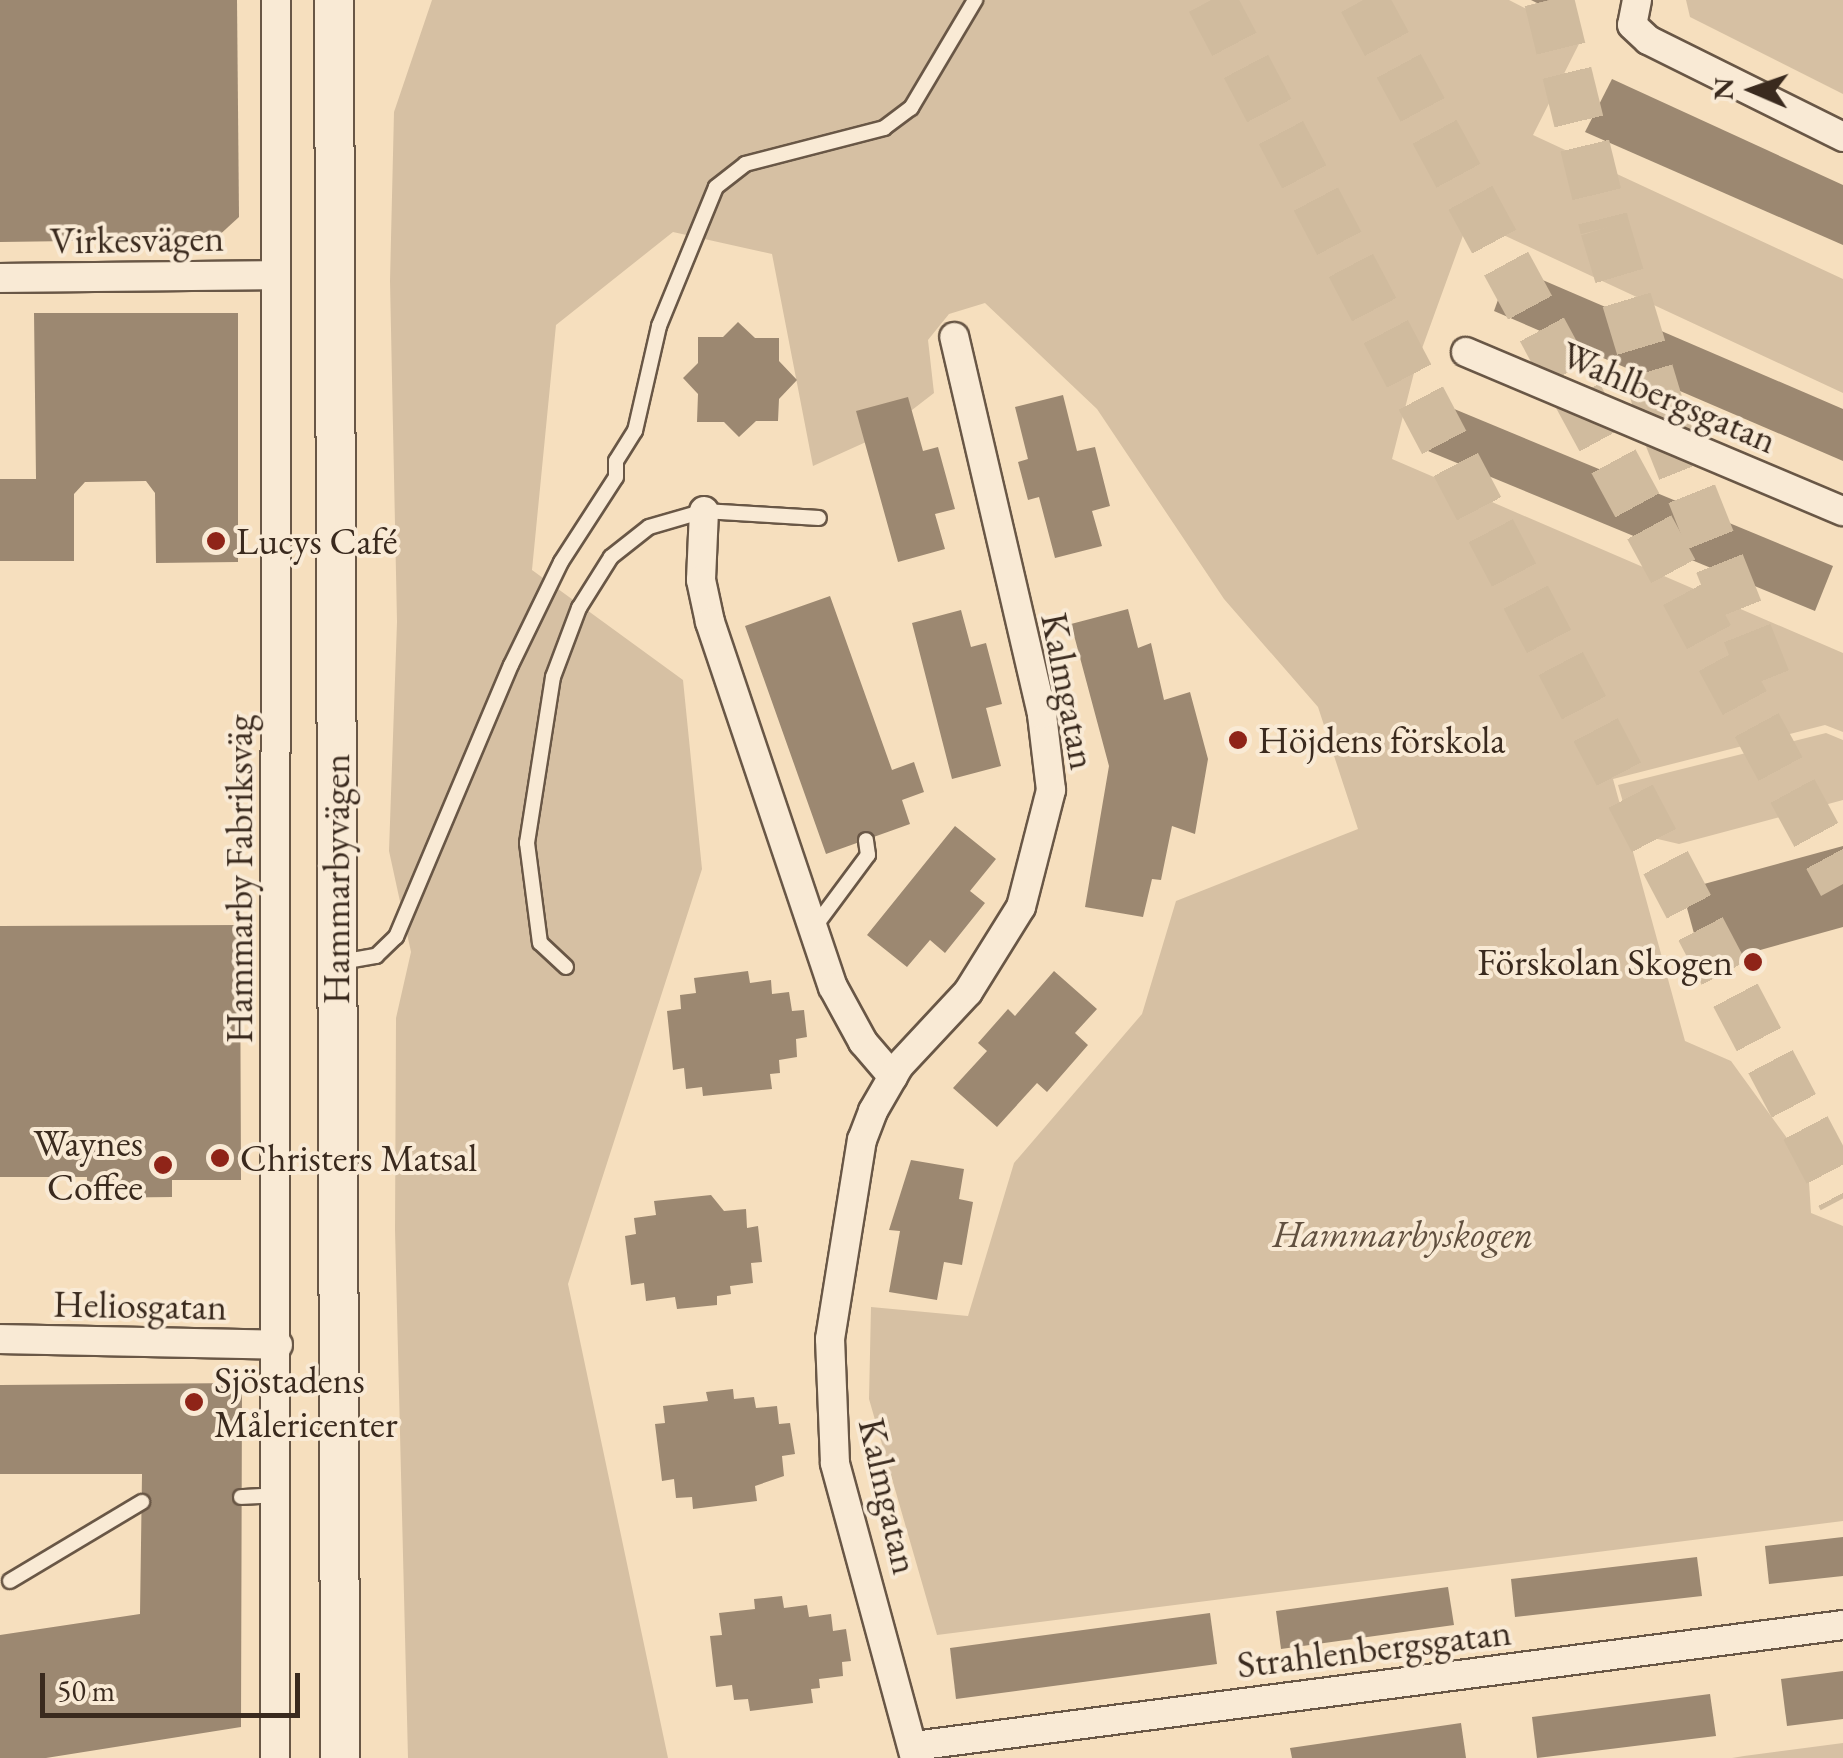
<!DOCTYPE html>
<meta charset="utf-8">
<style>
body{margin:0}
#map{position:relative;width:1843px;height:1758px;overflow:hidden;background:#f6dfbe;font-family:"EB Garamond",serif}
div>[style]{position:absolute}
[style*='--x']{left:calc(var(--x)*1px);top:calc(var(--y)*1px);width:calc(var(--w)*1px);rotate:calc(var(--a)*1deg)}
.green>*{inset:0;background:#d6c0a3}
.building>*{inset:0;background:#9c8871}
.motorway-tunnel>*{height:50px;margin-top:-25px;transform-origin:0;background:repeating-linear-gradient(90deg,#d0bb9e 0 50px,transparent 0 75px)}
.roads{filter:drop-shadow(2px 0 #695746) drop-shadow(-2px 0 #695746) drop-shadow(0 2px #695746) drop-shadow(0 -2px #695746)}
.service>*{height:14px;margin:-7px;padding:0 7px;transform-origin:7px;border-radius:7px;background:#f9ead5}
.minor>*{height:28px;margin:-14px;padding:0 14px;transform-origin:14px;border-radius:14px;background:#f9ead5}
.secondary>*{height:38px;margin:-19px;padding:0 19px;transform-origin:19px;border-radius:19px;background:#f9ead5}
.dots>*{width:28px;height:28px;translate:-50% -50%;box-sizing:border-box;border:5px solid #f9ead5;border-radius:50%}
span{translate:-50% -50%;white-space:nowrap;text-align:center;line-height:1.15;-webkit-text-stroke:8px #f9ead5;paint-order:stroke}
.street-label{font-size:38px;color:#3a2a1e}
.poi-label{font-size:38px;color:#3a2a1e}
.left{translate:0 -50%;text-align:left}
.right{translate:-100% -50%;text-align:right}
.park-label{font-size:38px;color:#61503f;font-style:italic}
.north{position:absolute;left:1703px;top:40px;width:100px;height:100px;-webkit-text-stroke:8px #f9ead5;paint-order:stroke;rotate:272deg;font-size:28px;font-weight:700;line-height:40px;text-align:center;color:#3a2a1e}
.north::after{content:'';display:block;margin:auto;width:35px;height:45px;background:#3a2a1e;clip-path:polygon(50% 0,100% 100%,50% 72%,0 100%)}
.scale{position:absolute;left:40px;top:1673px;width:260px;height:45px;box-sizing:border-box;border:5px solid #3a2a1e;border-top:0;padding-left:12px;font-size:30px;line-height:35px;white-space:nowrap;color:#3a2a1e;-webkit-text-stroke:8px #f9ead5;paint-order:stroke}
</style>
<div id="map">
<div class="green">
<div style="clip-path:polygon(432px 0,1509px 0,1582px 38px,1533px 135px,1843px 279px,1843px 393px,1469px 219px,1416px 365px,1392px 459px,1843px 653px,1843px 732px,1825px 725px,1613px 779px,1685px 1041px,1731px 1061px,1808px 1167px,1811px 1213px,1843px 1226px,1843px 1521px,937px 1635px,869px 1399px,871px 1307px,968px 1316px,1014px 1163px,1142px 1014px,1176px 901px,1358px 829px,1318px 707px,1224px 599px,1097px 409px,985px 303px,949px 314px,928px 340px,934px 393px,877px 437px,813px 466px,772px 254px,673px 232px,556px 325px,532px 570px,683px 680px,702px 869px,568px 1284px,668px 1758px,408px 1758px,395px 1230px,396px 1018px,411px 952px,389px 851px,397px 622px,390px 281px,394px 112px)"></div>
<div style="clip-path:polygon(1686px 0,1843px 0,1843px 94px,1690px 17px)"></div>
<div style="clip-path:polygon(1826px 733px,1843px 740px,1843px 800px,1679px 844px,1632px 833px,1618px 785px)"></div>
<div style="clip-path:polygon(1843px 1743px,1843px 1758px,1732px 1758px,1744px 1756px)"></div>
</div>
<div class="building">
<div style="clip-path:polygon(0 0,237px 0,239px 217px,215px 239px,0 242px)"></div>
<div style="clip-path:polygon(1531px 0,1566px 0,1559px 14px)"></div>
<div style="clip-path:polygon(1612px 79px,1843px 185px,1843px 245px,1585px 132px)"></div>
<div style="clip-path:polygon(1510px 266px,1843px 409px,1843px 461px,1494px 311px)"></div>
<div style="clip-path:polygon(34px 313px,238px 313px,238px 562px,156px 563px,155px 493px,146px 481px,85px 482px,74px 494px,74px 561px,0 561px,0 479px,36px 479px)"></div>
<div style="clip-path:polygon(738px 322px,755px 338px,779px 338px,779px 361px,797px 380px,779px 399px,778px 421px,756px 421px,739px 437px,724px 422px,697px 422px,698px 394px,683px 378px,698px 363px,698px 337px,723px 337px)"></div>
<div style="clip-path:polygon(1063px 395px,1077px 451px,1095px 447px,1110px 506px,1092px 511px,1102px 546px,1055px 558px,1039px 497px,1028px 500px,1018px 462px,1028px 459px,1015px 407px)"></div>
<div style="clip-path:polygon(908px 397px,923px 451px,938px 447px,955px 509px,935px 514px,945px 549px,898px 562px,856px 411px)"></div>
<div style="clip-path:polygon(1447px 406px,1833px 566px,1815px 611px,1428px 451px)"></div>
<div style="clip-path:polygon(830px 596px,892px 770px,914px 762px,924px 792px,902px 800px,910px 824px,826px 854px,745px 626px)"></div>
<div style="clip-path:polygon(1128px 609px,1138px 648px,1151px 643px,1164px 700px,1190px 692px,1208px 759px,1195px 834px,1172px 826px,1161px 880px,1152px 879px,1143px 917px,1085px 907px,1109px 766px,1071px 624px)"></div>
<div style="clip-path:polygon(961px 610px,971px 647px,986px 643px,1002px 704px,986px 708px,1001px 766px,952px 779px,912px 623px)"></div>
<div style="clip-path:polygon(955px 826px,996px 859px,970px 891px,985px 903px,945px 953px,930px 940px,907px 967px,867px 935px)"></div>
<div style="clip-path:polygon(1843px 846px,1843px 927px,1703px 966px,1682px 890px)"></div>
<div style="clip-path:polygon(240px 925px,241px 1180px,172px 1180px,172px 1197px,87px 1198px,87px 1177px,0 1177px,0 926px)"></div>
<div style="clip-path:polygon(748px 971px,750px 983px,771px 980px,772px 994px,789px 992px,792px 1011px,804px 1010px,807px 1037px,796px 1039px,797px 1057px,779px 1060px,780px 1073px,770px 1074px,772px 1089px,703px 1096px,702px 1087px,686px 1089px,684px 1068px,673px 1070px,667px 1011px,681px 1009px,680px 995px,696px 993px,694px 978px)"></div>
<div style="clip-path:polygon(1054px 971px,1097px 1009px,1075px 1033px,1088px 1045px,1047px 1092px,1037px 1083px,997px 1127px,953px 1088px,987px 1051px,978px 1043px,1008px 1009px,1015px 1016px)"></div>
<div style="clip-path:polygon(911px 1160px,964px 1169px,959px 1199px,973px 1202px,962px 1265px,944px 1262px,937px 1300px,889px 1292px,900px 1231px,889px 1230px)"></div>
<div style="clip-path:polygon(711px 1195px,724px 1211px,746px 1209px,747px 1228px,758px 1226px,762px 1262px,751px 1263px,753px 1283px,730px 1286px,731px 1294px,717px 1296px,717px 1305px,677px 1309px,675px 1297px,646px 1301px,644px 1283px,631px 1285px,625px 1236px,636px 1234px,634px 1218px,656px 1215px,654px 1201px)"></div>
<div style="clip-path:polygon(242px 1383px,241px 1727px,46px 1758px,0 1758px,0 1635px,140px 1614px,142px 1474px,0 1474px,0 1385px)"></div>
<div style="clip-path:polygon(733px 1389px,734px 1399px,754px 1397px,756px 1408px,777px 1406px,779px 1424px,790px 1423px,795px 1454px,782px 1456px,784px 1476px,755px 1486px,757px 1501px,693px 1509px,692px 1497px,676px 1498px,674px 1479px,662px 1481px,655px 1424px,665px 1423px,663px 1406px,708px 1401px,706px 1392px)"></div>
<div style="clip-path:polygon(1843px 1537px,1843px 1576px,1769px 1584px,1765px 1546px)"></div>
<div style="clip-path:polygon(1697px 1557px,1702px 1596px,1515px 1617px,1511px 1579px)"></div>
<div style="clip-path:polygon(1448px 1587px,1454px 1625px,1281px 1649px,1276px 1611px)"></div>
<div style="clip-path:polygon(782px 1596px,784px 1608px,807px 1605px,809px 1617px,831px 1614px,833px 1631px,846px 1629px,851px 1661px,842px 1662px,843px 1676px,819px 1679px,820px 1688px,811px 1689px,813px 1703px,750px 1711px,748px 1699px,734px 1700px,732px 1685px,716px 1687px,710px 1636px,722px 1635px,719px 1613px,755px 1609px,754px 1599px)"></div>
<div style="clip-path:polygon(1210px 1613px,1217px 1664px,956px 1699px,950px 1648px)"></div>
<div style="clip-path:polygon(1843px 1671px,1843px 1719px,1787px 1726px,1781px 1679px)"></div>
<div style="clip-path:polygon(1710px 1694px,1716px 1736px,1537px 1758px,1532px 1717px)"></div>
<div style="clip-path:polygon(1461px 1723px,1466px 1758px,1292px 1758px,1290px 1748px)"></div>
</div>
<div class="motorway-tunnel">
<div style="--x:1211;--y:0;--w:1355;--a:62.21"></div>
<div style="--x:1363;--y:0;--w:1006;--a:61.5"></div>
<div style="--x:1549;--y:0;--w:235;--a:76.2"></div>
<div style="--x:1605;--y:228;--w:205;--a:73.2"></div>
<div style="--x:1664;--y:424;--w:293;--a:68.3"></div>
</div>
<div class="roads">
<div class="service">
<div style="--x:816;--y:925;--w:87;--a:-53.4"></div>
<div style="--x:868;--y:855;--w:15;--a:-98"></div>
<div style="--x:341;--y:962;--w:36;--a:-10"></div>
<div style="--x:376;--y:956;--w:28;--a:-44"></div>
<div style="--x:396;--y:937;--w:295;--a:-67.1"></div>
<div style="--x:511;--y:665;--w:114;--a:-64.1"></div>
<div style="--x:561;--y:562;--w:101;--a:-57.1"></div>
<div style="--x:616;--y:477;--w:16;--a:-90"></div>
<div style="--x:616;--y:461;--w:36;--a:-58"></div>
<div style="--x:635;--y:431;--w:108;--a:-77.1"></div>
<div style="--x:659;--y:326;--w:150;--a:-67.7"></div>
<div style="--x:716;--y:187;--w:37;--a:-38"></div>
<div style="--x:745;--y:164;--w:144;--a:-14.5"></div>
<div style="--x:884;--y:128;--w:34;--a:-37"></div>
<div style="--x:911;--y:108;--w:126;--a:-59.3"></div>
<div style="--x:566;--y:967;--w:35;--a:-137"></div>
<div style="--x:540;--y:943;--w:101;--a:-97.4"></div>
<div style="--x:527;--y:843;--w:168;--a:-81.1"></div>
<div style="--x:553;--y:677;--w:74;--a:-69.4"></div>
<div style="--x:579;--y:608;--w:60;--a:-57.9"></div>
<div style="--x:611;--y:557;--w:48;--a:-38.3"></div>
<div style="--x:649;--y:527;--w:57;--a:-16.2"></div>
<div style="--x:704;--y:511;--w:115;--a:3.5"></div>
<div style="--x:241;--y:1497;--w:38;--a:-3"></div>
<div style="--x:10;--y:1581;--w:154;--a:-30.9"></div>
</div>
<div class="minor">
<div style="--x:1637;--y:0;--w:25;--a:101"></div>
<div style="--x:1632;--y:25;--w:22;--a:43"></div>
<div style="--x:1648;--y:40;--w:218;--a:26.4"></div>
<div style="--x:0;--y:278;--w:275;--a:-0.6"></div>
<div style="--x:1466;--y:352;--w:409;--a:22.9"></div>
<div style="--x:704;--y:511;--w:69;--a:92.5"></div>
<div style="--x:701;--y:580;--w:43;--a:77.9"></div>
<div style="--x:710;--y:622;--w:385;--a:71.4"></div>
<div style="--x:833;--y:987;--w:63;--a:61.4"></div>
<div style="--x:863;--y:1042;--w:46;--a:49.4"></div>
<div style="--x:0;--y:1339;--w:278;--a:1.2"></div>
<div style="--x:914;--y:1746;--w:937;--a:-7.42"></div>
<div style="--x:275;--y:1758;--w:1758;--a:-89.97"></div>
<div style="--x:915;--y:1758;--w:306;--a:-105.2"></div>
<div style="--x:835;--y:1463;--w:124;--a:-92.3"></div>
<div style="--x:830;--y:1339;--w:202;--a:-80.9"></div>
<div style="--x:862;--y:1140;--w:31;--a:-69"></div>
<div style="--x:873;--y:1111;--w:52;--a:-60"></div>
<div style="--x:899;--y:1066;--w:101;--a:-47"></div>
<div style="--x:968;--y:992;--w:100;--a:-58.1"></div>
<div style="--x:1021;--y:907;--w:121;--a:-75.6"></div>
<div style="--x:1051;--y:790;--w:77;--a:-96.8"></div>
<div style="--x:1042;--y:714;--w:387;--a:-103.1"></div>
</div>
<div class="secondary">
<div style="--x:334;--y:0;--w:1758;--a:89.8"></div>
</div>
</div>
<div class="dots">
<div style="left:216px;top:541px;background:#8f2418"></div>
<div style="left:1238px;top:740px;background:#8f2418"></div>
<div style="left:1753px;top:962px;background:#8f2418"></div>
<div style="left:220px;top:1158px;background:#8f2418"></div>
<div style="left:163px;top:1165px;background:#8f2418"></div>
<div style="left:194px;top:1402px;background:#8f2418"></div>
</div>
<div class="street-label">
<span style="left:137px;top:239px;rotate:-1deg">Virkesvägen</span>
<span style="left:1669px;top:397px;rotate:23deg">Wahlbergsgatan</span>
<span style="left:1069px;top:691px;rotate:79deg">Kalmgatan</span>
<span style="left:239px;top:879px;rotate:-90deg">Hammarby Fabriksväg</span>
<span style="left:336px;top:879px;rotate:-90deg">Hammarbyvägen</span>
<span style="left:140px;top:1305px;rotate:1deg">Heliosgatan</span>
<span style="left:889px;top:1496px;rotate:77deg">Kalmgatan</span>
<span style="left:1374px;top:1648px;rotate:-7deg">Strahlenbergsgatan</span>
</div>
<div class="poi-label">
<span class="left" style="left:236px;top:541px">Lucys Café</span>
<span class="left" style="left:1258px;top:740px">Höjdens förskola</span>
<span class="right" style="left:1733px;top:962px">Förskolan Skogen</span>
<span class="right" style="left:143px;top:1165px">Waynes<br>Coffee</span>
<span class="left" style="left:240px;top:1158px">Christers Matsal</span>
<span class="left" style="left:214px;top:1402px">Sjöstadens<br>Målericenter</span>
</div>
<div class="park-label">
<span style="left:1403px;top:1234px">Hammarbyskogen</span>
</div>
<div class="north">N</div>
<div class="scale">50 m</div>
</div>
